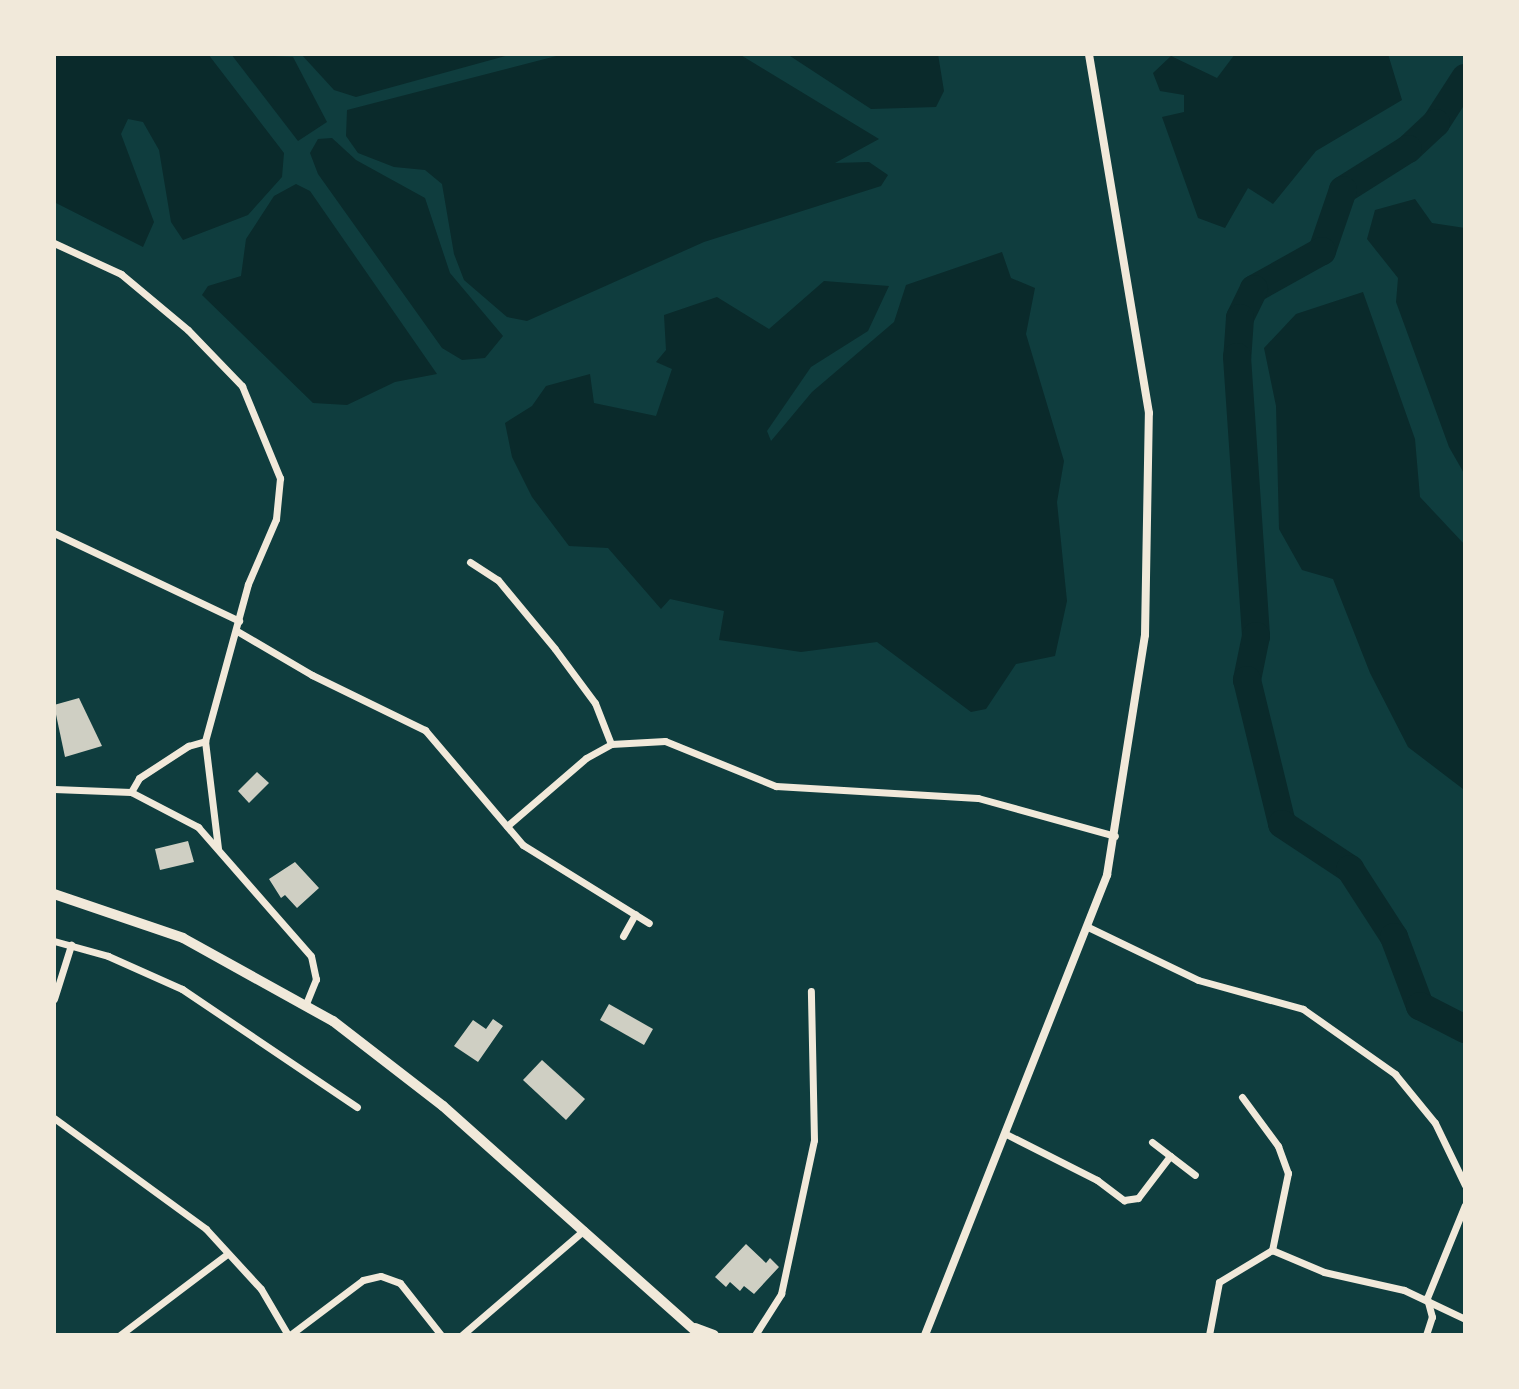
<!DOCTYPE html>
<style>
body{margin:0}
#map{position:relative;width:1519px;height:1389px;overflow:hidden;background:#0f3d3e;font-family:"Fira Sans Condensed",sans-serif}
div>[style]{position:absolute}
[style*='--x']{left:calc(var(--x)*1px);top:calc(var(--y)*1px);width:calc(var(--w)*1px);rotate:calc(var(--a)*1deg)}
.water>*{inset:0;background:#0a2a2b}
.river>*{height:28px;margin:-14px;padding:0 14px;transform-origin:14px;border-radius:14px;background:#0a2a2b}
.building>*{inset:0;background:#cfcfc3}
.minor>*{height:7px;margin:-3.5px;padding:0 3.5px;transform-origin:3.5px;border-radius:3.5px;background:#f1e9da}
.tertiary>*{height:8px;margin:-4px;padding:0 4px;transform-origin:4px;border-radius:4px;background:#f1e9da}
.secondary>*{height:10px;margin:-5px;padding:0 5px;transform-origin:5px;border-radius:5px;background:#f1e9da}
span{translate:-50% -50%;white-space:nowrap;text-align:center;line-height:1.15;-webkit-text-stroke:6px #f1e9da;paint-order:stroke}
.frame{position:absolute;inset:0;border:56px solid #f1e9da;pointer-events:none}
</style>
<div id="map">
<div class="water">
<div style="clip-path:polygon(54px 54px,208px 54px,284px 153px,282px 177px,248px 215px,183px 240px,171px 222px,159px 150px,143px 122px,128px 119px,121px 134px,154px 222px,143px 247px,54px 202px)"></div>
<div style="clip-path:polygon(231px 54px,293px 57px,327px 122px,298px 141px)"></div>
<div style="clip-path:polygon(301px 54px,513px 54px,356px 97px,334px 90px)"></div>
<div style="clip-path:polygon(564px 54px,739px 54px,879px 139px,835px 163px,869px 162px,888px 175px,881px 186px,704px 242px,527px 321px,507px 317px,464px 280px,454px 254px,442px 184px,425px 170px,394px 167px,358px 153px,346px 136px,347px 110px)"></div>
<div style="clip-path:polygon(787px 54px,938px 54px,944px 91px,936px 107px,871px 109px)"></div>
<div style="clip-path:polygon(1235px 54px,1388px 54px,1402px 100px,1316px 151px,1273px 204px,1248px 188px,1225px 228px,1198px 218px,1162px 117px,1184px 112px,1184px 95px,1160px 91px,1153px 73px,1171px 56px,1217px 78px)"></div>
<div style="clip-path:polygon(332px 138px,356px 160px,425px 198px,450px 273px,503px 336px,485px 358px,462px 360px,442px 348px,318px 174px,310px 153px,318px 139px)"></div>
<div style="clip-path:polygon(296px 184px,310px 191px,437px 374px,395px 382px,347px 405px,313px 403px,202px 295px,208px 286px,241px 276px,246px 239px,274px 196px)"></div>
<div style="clip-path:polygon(1415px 199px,1432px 223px,1465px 228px,1465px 475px,1449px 447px,1396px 302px,1398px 278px,1367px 239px,1375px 210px)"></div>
<div style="clip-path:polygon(1002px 252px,1011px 278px,1035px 288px,1026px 334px,1064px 461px,1057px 502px,1067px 601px,1055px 656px,1016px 664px,986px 709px,971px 712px,877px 642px,801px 652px,719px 640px,724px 611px,670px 599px,661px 609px,608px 548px,569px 546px,532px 497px,512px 457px,505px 423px,532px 406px,546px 386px,590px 374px,594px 403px,656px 416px,672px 369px,656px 362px,666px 350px,664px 315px,717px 297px,769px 329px,824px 281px,889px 286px,868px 331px,811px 367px,767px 431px,771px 441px,812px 392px,894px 322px,906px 285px)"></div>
<div style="clip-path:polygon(1363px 292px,1415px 439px,1420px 497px,1465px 545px,1463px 789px,1408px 747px,1370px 673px,1333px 579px,1302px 570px,1279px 529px,1276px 406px,1264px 348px,1296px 314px)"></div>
</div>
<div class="river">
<div style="--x:1465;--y:78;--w:54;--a:122.8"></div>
<div style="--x:1436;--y:123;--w:38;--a:137"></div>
<div style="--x:1408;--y:149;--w:77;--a:147.8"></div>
<div style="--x:1343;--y:190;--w:65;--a:109"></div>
<div style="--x:1322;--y:251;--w:78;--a:150.8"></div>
<div style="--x:1254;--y:289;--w:32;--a:116"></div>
<div style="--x:1240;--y:318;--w:39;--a:94"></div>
<div style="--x:1237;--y:357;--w:280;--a:86.1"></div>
<div style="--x:1256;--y:636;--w:45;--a:101.6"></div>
<div style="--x:1247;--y:680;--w:148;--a:76.3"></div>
<div style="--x:1282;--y:824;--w:82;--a:33.5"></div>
<div style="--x:1350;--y:869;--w:81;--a:57.1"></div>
<div style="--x:1394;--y:937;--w:74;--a:69.4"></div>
<div style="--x:1420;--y:1006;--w:51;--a:27.1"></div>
</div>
<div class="building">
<div style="clip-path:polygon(79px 698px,102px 746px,65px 757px,54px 705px)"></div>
<div style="clip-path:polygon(257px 772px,269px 783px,249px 803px,238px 791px)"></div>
<div style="clip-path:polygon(188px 841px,194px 862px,160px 870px,155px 849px)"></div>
<div style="clip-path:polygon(295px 862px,319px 888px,297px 908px,285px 895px,281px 898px,269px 879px)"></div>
<div style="clip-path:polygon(609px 1004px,653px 1029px,644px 1045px,600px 1020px)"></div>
<div style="clip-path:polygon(493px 1019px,503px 1026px,478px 1062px,454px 1046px,473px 1020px,486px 1029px)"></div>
<div style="clip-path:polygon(542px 1060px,585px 1099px,566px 1120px,523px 1080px)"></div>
<div style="clip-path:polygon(746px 1244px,766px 1263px,770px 1258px,779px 1267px,754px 1294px,744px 1286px,740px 1291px,730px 1282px,726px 1287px,715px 1277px)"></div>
</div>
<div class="minor">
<div style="--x:54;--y:243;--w:74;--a:24.8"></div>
<div style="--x:121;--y:274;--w:87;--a:39.9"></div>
<div style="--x:188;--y:330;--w:78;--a:46"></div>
<div style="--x:242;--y:386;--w:100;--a:67.6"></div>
<div style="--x:280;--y:478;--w:41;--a:95.6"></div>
<div style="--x:276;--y:519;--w:71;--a:113.3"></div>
<div style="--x:248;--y:584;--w:163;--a:105.3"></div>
<div style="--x:205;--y:741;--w:108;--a:83.1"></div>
<div style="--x:54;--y:533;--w:205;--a:25.4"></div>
<div style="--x:470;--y:562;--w:33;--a:33"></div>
<div style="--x:498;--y:580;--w:89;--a:50.4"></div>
<div style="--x:555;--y:649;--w:67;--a:53.5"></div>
<div style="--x:595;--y:703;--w:44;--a:68.7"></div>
<div style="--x:611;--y:744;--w:54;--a:-3.2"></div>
<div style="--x:665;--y:741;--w:120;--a:22.1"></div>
<div style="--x:776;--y:786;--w:202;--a:3.4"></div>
<div style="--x:978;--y:798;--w:142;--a:15.5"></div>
<div style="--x:237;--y:631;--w:87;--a:30.4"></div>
<div style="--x:312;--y:675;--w:126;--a:26"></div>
<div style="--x:425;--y:730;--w:151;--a:49.6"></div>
<div style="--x:523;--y:845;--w:148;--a:31.8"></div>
<div style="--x:54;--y:789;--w:77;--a:2.2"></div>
<div style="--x:131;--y:792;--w:76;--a:27.6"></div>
<div style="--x:198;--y:827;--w:171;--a:48.8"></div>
<div style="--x:311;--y:956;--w:24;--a:78"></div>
<div style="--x:316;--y:979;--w:27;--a:112"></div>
<div style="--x:131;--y:792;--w:16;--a:-60"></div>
<div style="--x:139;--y:778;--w:59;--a:-33.1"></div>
<div style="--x:188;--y:746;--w:18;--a:-16"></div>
<div style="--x:507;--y:826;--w:104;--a:-40.7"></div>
<div style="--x:586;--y:758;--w:29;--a:-29"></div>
<div style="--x:1088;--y:927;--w:122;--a:25.7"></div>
<div style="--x:1198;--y:980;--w:109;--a:15.4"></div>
<div style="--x:1303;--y:1009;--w:113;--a:35.2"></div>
<div style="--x:1395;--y:1074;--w:63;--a:50.8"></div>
<div style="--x:1435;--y:1123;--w:69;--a:64.2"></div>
<div style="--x:623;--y:936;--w:25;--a:-61"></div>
<div style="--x:54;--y:941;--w:56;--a:15.5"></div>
<div style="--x:108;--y:956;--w:81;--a:24"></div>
<div style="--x:182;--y:989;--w:211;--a:34"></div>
<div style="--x:54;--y:999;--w:57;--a:-72.5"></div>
<div style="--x:1242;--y:1097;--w:61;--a:53.7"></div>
<div style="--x:1278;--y:1146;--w:29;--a:70"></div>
<div style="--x:1288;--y:1173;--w:79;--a:101.7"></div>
<div style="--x:54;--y:1118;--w:188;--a:36.1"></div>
<div style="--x:206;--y:1229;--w:81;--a:47.5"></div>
<div style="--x:261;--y:1289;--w:53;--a:59.6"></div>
<div style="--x:1008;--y:1135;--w:100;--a:26.8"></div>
<div style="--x:1097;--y:1180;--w:34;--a:37"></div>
<div style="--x:1124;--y:1200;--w:14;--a:-8"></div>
<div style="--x:1138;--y:1198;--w:53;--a:-52.7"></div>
<div style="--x:1152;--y:1142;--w:54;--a:37.5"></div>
<div style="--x:120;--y:1335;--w:134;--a:-37.1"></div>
<div style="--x:290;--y:1335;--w:91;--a:-37"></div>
<div style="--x:363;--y:1280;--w:18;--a:-13"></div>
<div style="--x:381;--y:1276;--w:20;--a:20"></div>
<div style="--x:400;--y:1283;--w:66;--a:51.7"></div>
<div style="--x:462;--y:1335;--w:161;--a:-40.7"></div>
<div style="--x:755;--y:1335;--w:49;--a:-57.6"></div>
<div style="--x:781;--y:1294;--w:157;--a:-77.9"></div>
<div style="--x:814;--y:1140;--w:149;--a:-91.2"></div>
<div style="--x:1209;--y:1335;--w:54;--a:-79.3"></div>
<div style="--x:1219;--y:1282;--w:62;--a:-31.1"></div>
<div style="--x:1272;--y:1250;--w:56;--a:22.9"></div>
<div style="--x:1324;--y:1272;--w:82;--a:12.7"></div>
<div style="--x:1404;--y:1290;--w:68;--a:25.4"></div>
<div style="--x:1426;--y:1335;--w:19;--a:-72"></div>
<div style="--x:1432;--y:1317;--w:20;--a:-105"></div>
<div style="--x:1427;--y:1298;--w:100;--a:-67.8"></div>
</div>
<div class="tertiary">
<div style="--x:925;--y:1335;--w:495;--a:-68.4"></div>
<div style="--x:1107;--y:875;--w:243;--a:-81"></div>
<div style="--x:1145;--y:635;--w:222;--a:-89"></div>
<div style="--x:1149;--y:413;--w:364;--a:-99.5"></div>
</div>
<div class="secondary">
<div style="--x:54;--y:894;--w:136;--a:18.8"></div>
<div style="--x:183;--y:938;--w:171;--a:29"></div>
<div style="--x:333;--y:1021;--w:139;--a:37.7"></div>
<div style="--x:443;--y:1106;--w:344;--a:41.7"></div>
<div style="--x:695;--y:1328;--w:20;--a:20"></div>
</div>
<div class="frame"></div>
</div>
